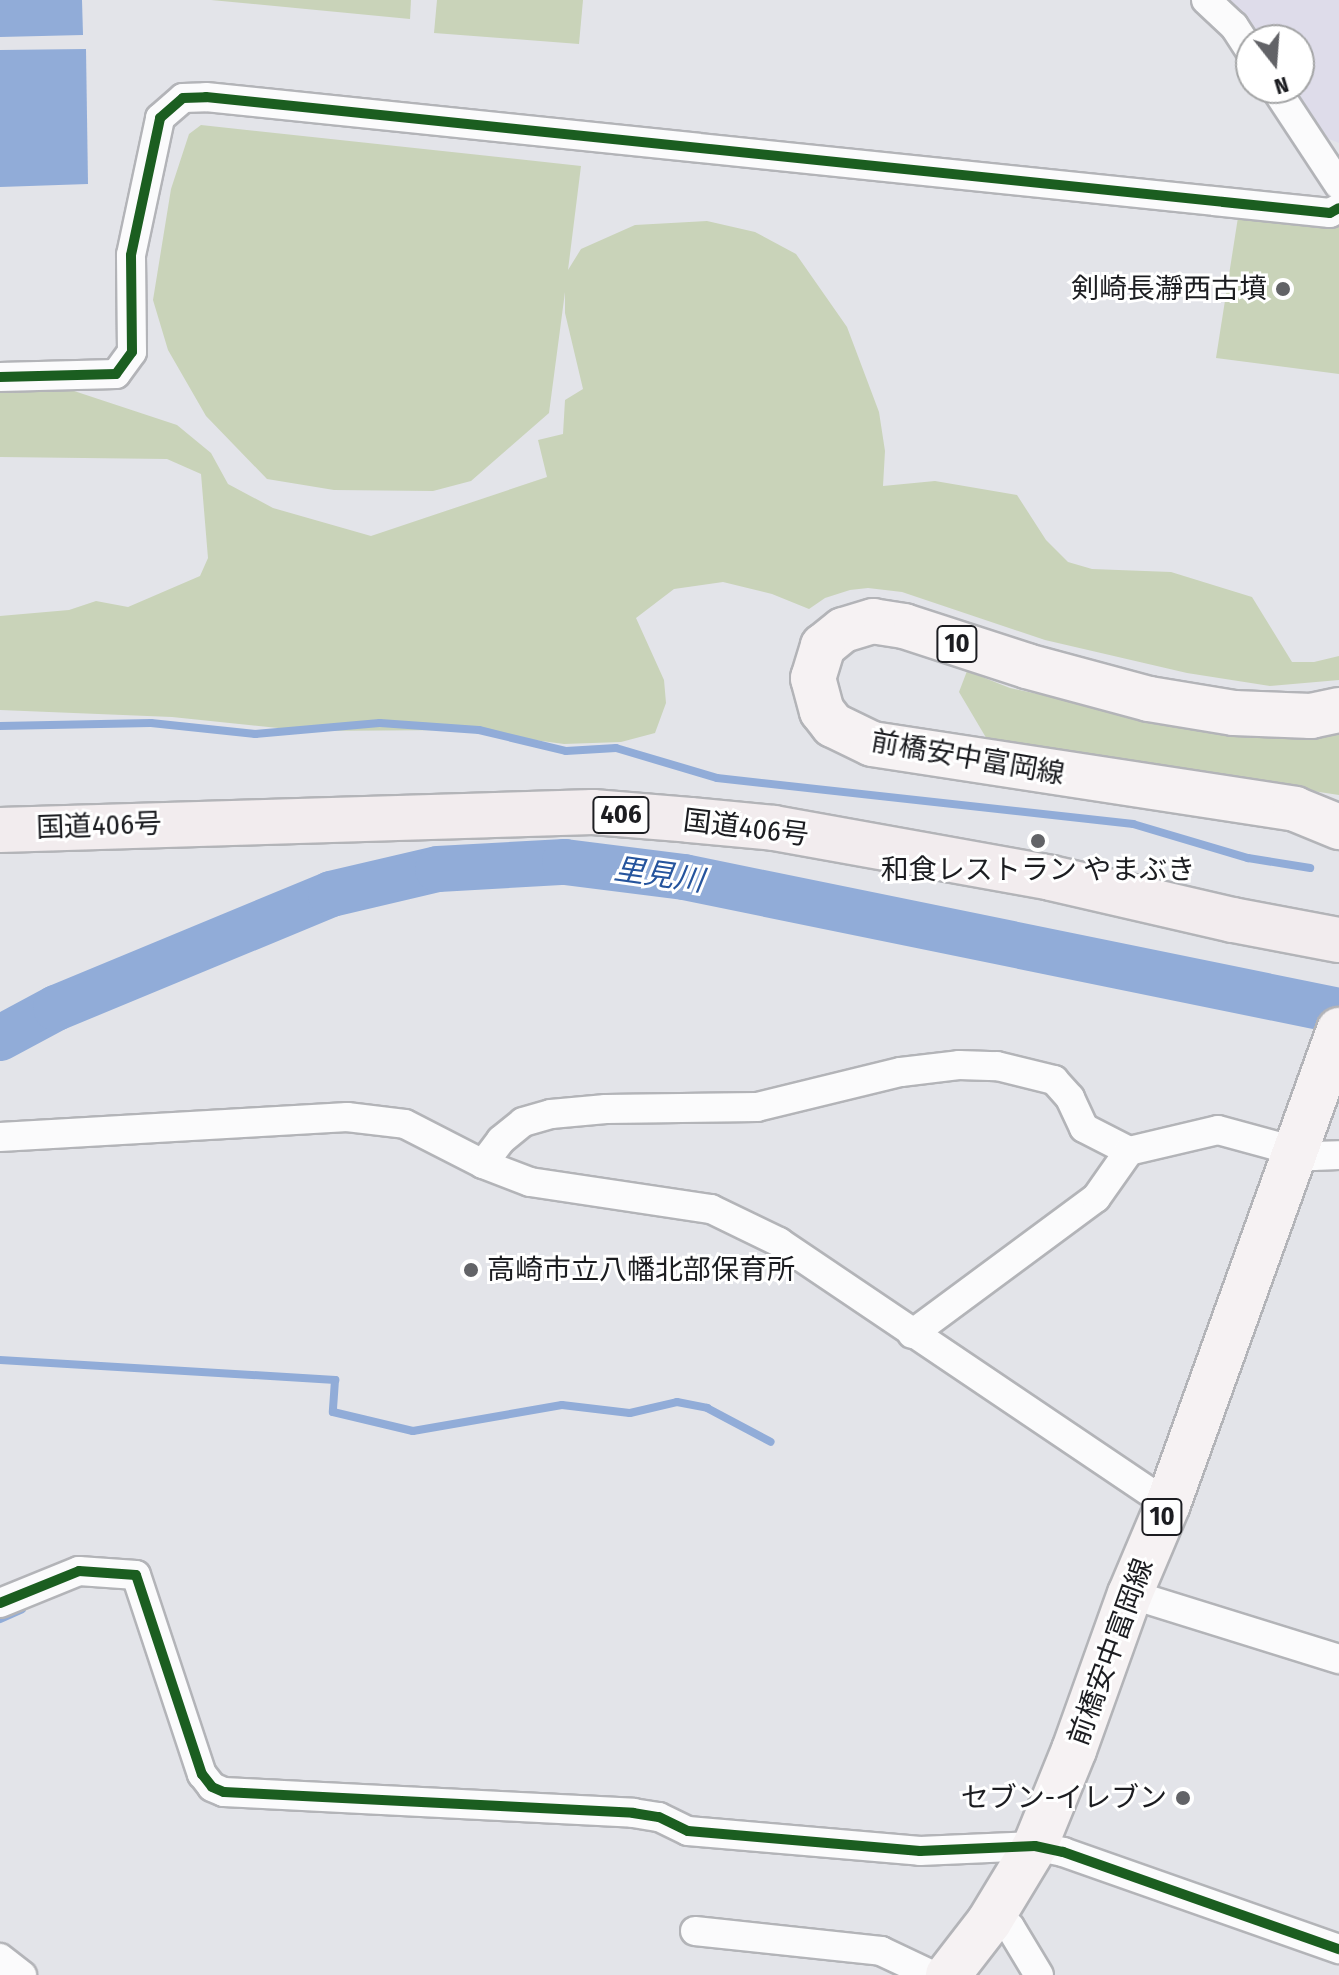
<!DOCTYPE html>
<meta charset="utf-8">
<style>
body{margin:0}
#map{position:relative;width:1339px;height:1975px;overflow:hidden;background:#e3e4e9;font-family:"Fira Sans Condensed","Noto Sans JP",sans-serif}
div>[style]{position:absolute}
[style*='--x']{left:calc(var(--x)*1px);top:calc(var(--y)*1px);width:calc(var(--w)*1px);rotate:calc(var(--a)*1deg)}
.education>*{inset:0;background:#dedcea}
.green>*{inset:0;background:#c9d3b9}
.water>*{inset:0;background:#91acd8}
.stream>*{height:8px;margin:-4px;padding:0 4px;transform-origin:4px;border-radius:4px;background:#91acd8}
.river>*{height:46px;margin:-23px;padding:0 23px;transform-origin:23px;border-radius:23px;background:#91acd8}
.roads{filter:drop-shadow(2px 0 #b3b4b8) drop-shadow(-2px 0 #b3b4b8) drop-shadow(0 2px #b3b4b8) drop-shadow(0 -2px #b3b4b8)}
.street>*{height:28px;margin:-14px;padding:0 14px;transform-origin:14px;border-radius:14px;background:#fbfbfc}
.primary>*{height:44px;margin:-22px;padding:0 22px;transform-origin:22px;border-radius:22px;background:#f6f2f3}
.highway>*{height:44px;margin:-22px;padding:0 22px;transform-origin:22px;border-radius:22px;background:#f2ecee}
.cycleway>*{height:10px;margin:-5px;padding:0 5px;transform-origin:5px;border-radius:5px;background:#1b5e20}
.dots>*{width:22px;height:22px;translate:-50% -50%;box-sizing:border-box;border:4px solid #fff;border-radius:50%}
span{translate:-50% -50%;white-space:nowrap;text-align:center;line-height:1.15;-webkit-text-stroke:6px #fff;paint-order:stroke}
.shield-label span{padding:2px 6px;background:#fff;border:2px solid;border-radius:6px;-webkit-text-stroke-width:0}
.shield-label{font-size:26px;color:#1c1d21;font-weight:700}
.poi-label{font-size:28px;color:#1c1d21}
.right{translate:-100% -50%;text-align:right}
.left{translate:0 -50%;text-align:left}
.street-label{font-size:28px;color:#1c1d21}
.water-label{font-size:30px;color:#25549d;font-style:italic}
.north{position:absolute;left:1235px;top:24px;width:80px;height:80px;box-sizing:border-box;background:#fff;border:2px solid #a4a5a6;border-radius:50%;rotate:163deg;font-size:22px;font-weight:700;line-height:32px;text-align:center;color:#1c1d21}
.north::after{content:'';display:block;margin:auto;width:28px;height:36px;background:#626367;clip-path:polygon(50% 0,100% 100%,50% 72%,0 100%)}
</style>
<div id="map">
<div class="education">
<div style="clip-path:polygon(1222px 0,1339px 0,1339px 143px,1312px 132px,1286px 88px,1299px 88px,1299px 40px,1257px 40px)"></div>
</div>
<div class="green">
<div style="clip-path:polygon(211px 0,411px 0,410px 19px)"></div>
<div style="clip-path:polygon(437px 0,583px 0,579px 44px,434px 33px)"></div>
<div style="clip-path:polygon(201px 125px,581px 166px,568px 270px,581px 249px,635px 225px,707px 221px,755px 232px,796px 254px,847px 327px,879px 412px,885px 451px,883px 486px,935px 481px,1017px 495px,1046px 540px,1068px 562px,1092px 569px,1171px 572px,1252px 597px,1292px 662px,1314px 662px,1339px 656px,1339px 680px,1270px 686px,1187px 673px,1045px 640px,902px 592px,868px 588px,850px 590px,825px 598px,809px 609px,772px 594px,723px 582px,674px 589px,636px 618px,664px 680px,666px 703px,655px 733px,621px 742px,564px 744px,460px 730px,307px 731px,172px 717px,0 710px,0 616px,69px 610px,96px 601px,128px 607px,200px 576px,208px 558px,201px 474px,167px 459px,0 457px,0 393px,65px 388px,177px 425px,211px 453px,228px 484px,273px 508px,371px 536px,547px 477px,538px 440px,563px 434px,565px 400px,583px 389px,565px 313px,565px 292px,549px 413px,471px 481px,433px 491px,334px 490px,267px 479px,206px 416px,168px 350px,153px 300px,171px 189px,189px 134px)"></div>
<div style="clip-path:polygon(1239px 211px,1339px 221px,1339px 374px,1216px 358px)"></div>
<div style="clip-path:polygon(967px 671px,1010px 688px,1202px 730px,1261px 737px,1339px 735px,1339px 795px,988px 741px,959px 692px)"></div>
</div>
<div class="water">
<div style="clip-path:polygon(0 0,82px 0,83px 35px,0 37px)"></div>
<div style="clip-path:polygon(86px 49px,88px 184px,0 187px,0 50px)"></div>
</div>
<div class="stream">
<div style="--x:0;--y:726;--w:151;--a:-1.1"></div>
<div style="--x:151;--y:723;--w:105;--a:6"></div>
<div style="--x:255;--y:734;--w:125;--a:-5"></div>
<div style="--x:380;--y:723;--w:99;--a:4"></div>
<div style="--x:479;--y:730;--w:89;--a:13.6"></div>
<div style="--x:566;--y:751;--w:50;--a:-3.4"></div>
<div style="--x:616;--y:748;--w:105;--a:16.5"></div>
<div style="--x:717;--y:778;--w:419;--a:6.3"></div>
<div style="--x:1133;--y:824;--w:120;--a:16.5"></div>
<div style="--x:1248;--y:858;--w:63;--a:9.2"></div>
<div style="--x:0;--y:1360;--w:336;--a:3.4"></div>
<div style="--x:335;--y:1380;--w:32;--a:94"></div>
<div style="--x:333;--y:1412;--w:82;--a:13.4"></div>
<div style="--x:413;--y:1431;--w:151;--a:-9.9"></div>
<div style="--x:562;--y:1405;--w:68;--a:6.7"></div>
<div style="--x:630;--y:1413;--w:48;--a:-13.2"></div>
<div style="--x:677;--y:1402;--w:31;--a:11"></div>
<div style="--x:707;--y:1408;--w:72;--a:28"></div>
<div style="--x:0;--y:1619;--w:24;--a:-24"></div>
</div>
<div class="river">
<div style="--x:0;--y:1038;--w:64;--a:-28.2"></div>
<div style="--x:56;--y:1008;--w:298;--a:-22.5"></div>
<div style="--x:331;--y:894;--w:110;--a:-13.2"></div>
<div style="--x:438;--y:869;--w:127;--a:-3.2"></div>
<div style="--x:565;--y:862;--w:120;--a:7.2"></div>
<div style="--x:684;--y:877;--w:669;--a:11.56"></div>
</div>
<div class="roads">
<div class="street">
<div style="--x:1206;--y:0;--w:38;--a:43"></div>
<div style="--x:1234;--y:26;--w:31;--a:57"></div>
<div style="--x:1275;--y:88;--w:116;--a:56.6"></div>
<div style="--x:0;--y:377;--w:116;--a:-1.5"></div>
<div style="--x:116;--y:374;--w:27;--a:-54"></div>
<div style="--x:132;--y:352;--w:97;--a:-90.6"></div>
<div style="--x:131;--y:255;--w:140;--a:-78"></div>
<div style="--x:160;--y:118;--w:30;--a:-41"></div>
<div style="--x:183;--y:98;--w:23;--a:-2"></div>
<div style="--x:206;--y:97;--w:1130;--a:5.89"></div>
<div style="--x:1330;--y:213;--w:10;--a:-29"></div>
<div style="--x:0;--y:1137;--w:348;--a:-3.3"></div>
<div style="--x:347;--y:1117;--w:58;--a:6.9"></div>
<div style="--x:405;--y:1124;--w:88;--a:27.1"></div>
<div style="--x:483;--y:1164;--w:50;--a:21"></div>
<div style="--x:530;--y:1182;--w:183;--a:8.5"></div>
<div style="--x:711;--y:1209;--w:76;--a:25.9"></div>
<div style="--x:779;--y:1242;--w:469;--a:34"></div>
<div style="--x:483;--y:1164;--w:30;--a:-53"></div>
<div style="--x:501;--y:1140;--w:28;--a:-39"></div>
<div style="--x:523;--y:1122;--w:29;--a:-16"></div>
<div style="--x:551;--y:1114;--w:55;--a:-5.2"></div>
<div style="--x:606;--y:1109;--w:151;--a:-0.8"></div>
<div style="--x:757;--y:1107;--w:148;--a:-13.7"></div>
<div style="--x:901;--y:1072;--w:58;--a:-6.9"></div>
<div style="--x:959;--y:1065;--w:38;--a:2"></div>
<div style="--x:997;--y:1066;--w:59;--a:13.8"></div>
<div style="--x:1054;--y:1080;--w:24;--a:48"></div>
<div style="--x:1070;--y:1098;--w:33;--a:65"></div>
<div style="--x:1084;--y:1128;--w:51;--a:27.1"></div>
<div style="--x:912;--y:1334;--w:229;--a:-36.5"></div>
<div style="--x:1096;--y:1198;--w:57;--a:-54.9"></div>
<div style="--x:1129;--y:1151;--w:91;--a:-13.3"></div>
<div style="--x:1218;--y:1130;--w:99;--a:15.2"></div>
<div style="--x:1314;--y:1156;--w:25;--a:-2"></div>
<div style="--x:1130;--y:1594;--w:219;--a:17.3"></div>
<div style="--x:0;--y:1603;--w:85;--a:-22.1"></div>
<div style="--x:79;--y:1571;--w:57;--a:4"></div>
<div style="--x:136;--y:1575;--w:210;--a:71.7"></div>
<div style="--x:202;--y:1774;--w:16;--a:52"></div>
<div style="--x:212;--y:1787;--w:13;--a:23"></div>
<div style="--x:224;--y:1792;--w:410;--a:2.9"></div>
<div style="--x:633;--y:1813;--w:26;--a:9"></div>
<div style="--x:659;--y:1817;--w:32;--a:26"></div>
<div style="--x:688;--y:1831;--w:233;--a:4.9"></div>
<div style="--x:920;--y:1851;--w:115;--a:-2.5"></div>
<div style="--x:1035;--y:1846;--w:29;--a:12"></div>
<div style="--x:1063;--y:1852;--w:293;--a:19.4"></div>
<div style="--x:995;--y:1912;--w:21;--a:45"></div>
<div style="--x:1010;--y:1927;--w:56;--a:58.9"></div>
<div style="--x:695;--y:1931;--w:187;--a:6.1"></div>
<div style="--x:881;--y:1951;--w:56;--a:25.2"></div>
<div style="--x:0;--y:1958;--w:28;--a:38"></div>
</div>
<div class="primary">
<div style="--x:1339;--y:710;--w:29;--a:168"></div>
<div style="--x:1311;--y:716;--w:77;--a:-177.8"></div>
<div style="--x:1234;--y:713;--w:86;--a:-170.6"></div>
<div style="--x:1149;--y:699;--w:126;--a:-164.9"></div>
<div style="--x:1027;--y:666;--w:129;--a:-162"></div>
<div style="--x:904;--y:626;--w:31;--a:-171"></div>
<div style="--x:873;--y:621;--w:31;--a:163"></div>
<div style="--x:843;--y:630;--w:26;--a:141"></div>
<div style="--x:823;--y:646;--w:34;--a:107"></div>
<div style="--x:813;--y:678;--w:34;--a:75"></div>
<div style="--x:822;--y:711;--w:18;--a:52"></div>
<div style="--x:833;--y:725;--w:43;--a:26"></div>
<div style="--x:872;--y:744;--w:428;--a:8.7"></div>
<div style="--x:1295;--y:809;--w:48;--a:22.2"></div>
<div style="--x:948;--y:1975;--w:67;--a:-52.3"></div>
<div style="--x:989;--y:1922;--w:89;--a:-58.8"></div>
<div style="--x:1035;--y:1846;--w:104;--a:-67.9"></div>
<div style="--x:1074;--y:1750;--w:166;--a:-70.3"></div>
<div style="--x:1130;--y:1594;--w:98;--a:-67.1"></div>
<div style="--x:1168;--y:1504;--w:504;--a:-70.16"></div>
</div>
<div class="highway">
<div style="--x:0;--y:830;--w:593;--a:-1.74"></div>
<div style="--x:593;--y:812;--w:97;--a:4.7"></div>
<div style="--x:690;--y:820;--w:84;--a:5.4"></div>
<div style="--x:774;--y:828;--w:281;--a:10.2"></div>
<div style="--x:1051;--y:878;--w:187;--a:13"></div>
<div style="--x:1233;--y:920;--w:108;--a:10.7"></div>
</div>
</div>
<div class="cycleway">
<div style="--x:0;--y:377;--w:116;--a:-1.5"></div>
<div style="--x:116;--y:374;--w:27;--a:-54"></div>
<div style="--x:132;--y:352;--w:97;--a:-90.6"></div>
<div style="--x:131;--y:255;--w:140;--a:-78"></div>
<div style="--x:160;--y:118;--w:30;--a:-41"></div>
<div style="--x:183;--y:98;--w:23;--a:-2"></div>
<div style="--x:206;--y:97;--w:1130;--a:5.89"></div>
<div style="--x:1330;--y:213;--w:10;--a:-29"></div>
<div style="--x:0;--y:1603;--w:85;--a:-22.1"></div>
<div style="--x:79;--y:1571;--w:57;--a:4"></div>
<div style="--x:136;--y:1575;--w:210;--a:71.7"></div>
<div style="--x:202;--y:1774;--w:16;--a:52"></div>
<div style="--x:212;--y:1787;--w:13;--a:23"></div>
<div style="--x:224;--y:1792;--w:410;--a:2.9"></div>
<div style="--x:633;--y:1813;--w:26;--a:9"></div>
<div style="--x:659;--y:1817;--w:32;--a:26"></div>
<div style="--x:688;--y:1831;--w:233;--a:4.9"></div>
<div style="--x:920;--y:1851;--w:115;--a:-2.5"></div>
<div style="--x:1035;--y:1846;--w:29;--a:12"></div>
<div style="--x:1063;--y:1852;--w:293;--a:19.4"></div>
</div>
<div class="dots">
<div style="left:1283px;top:289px;background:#626367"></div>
<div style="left:1038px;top:841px;background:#626367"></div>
<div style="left:471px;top:1270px;background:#626367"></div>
<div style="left:1183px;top:1798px;background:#626367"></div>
</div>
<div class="shield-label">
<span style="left:957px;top:644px">10</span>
<span style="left:621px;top:815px">406</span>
<span style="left:1162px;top:1517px">10</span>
</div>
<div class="poi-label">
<span class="right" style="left:1267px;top:289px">剣崎長瀞西古墳</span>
<span style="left:1038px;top:870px">和食レストラン やまぶき</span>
<span class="left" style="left:487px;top:1270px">高崎市立八幡北部保育所</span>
<span class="right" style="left:1167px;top:1798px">セブン-イレブン</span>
</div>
<div class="street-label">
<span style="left:968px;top:758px;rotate:10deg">前橋安中富岡線</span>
<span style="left:99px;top:826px;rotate:-2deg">国道406号</span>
<span style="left:746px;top:828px;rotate:7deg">国道406号</span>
<span style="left:1111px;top:1652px;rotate:-70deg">前橋安中富岡線</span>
</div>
<div class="water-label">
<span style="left:659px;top:875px;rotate:8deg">里見川</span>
</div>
<div class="north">N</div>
</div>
